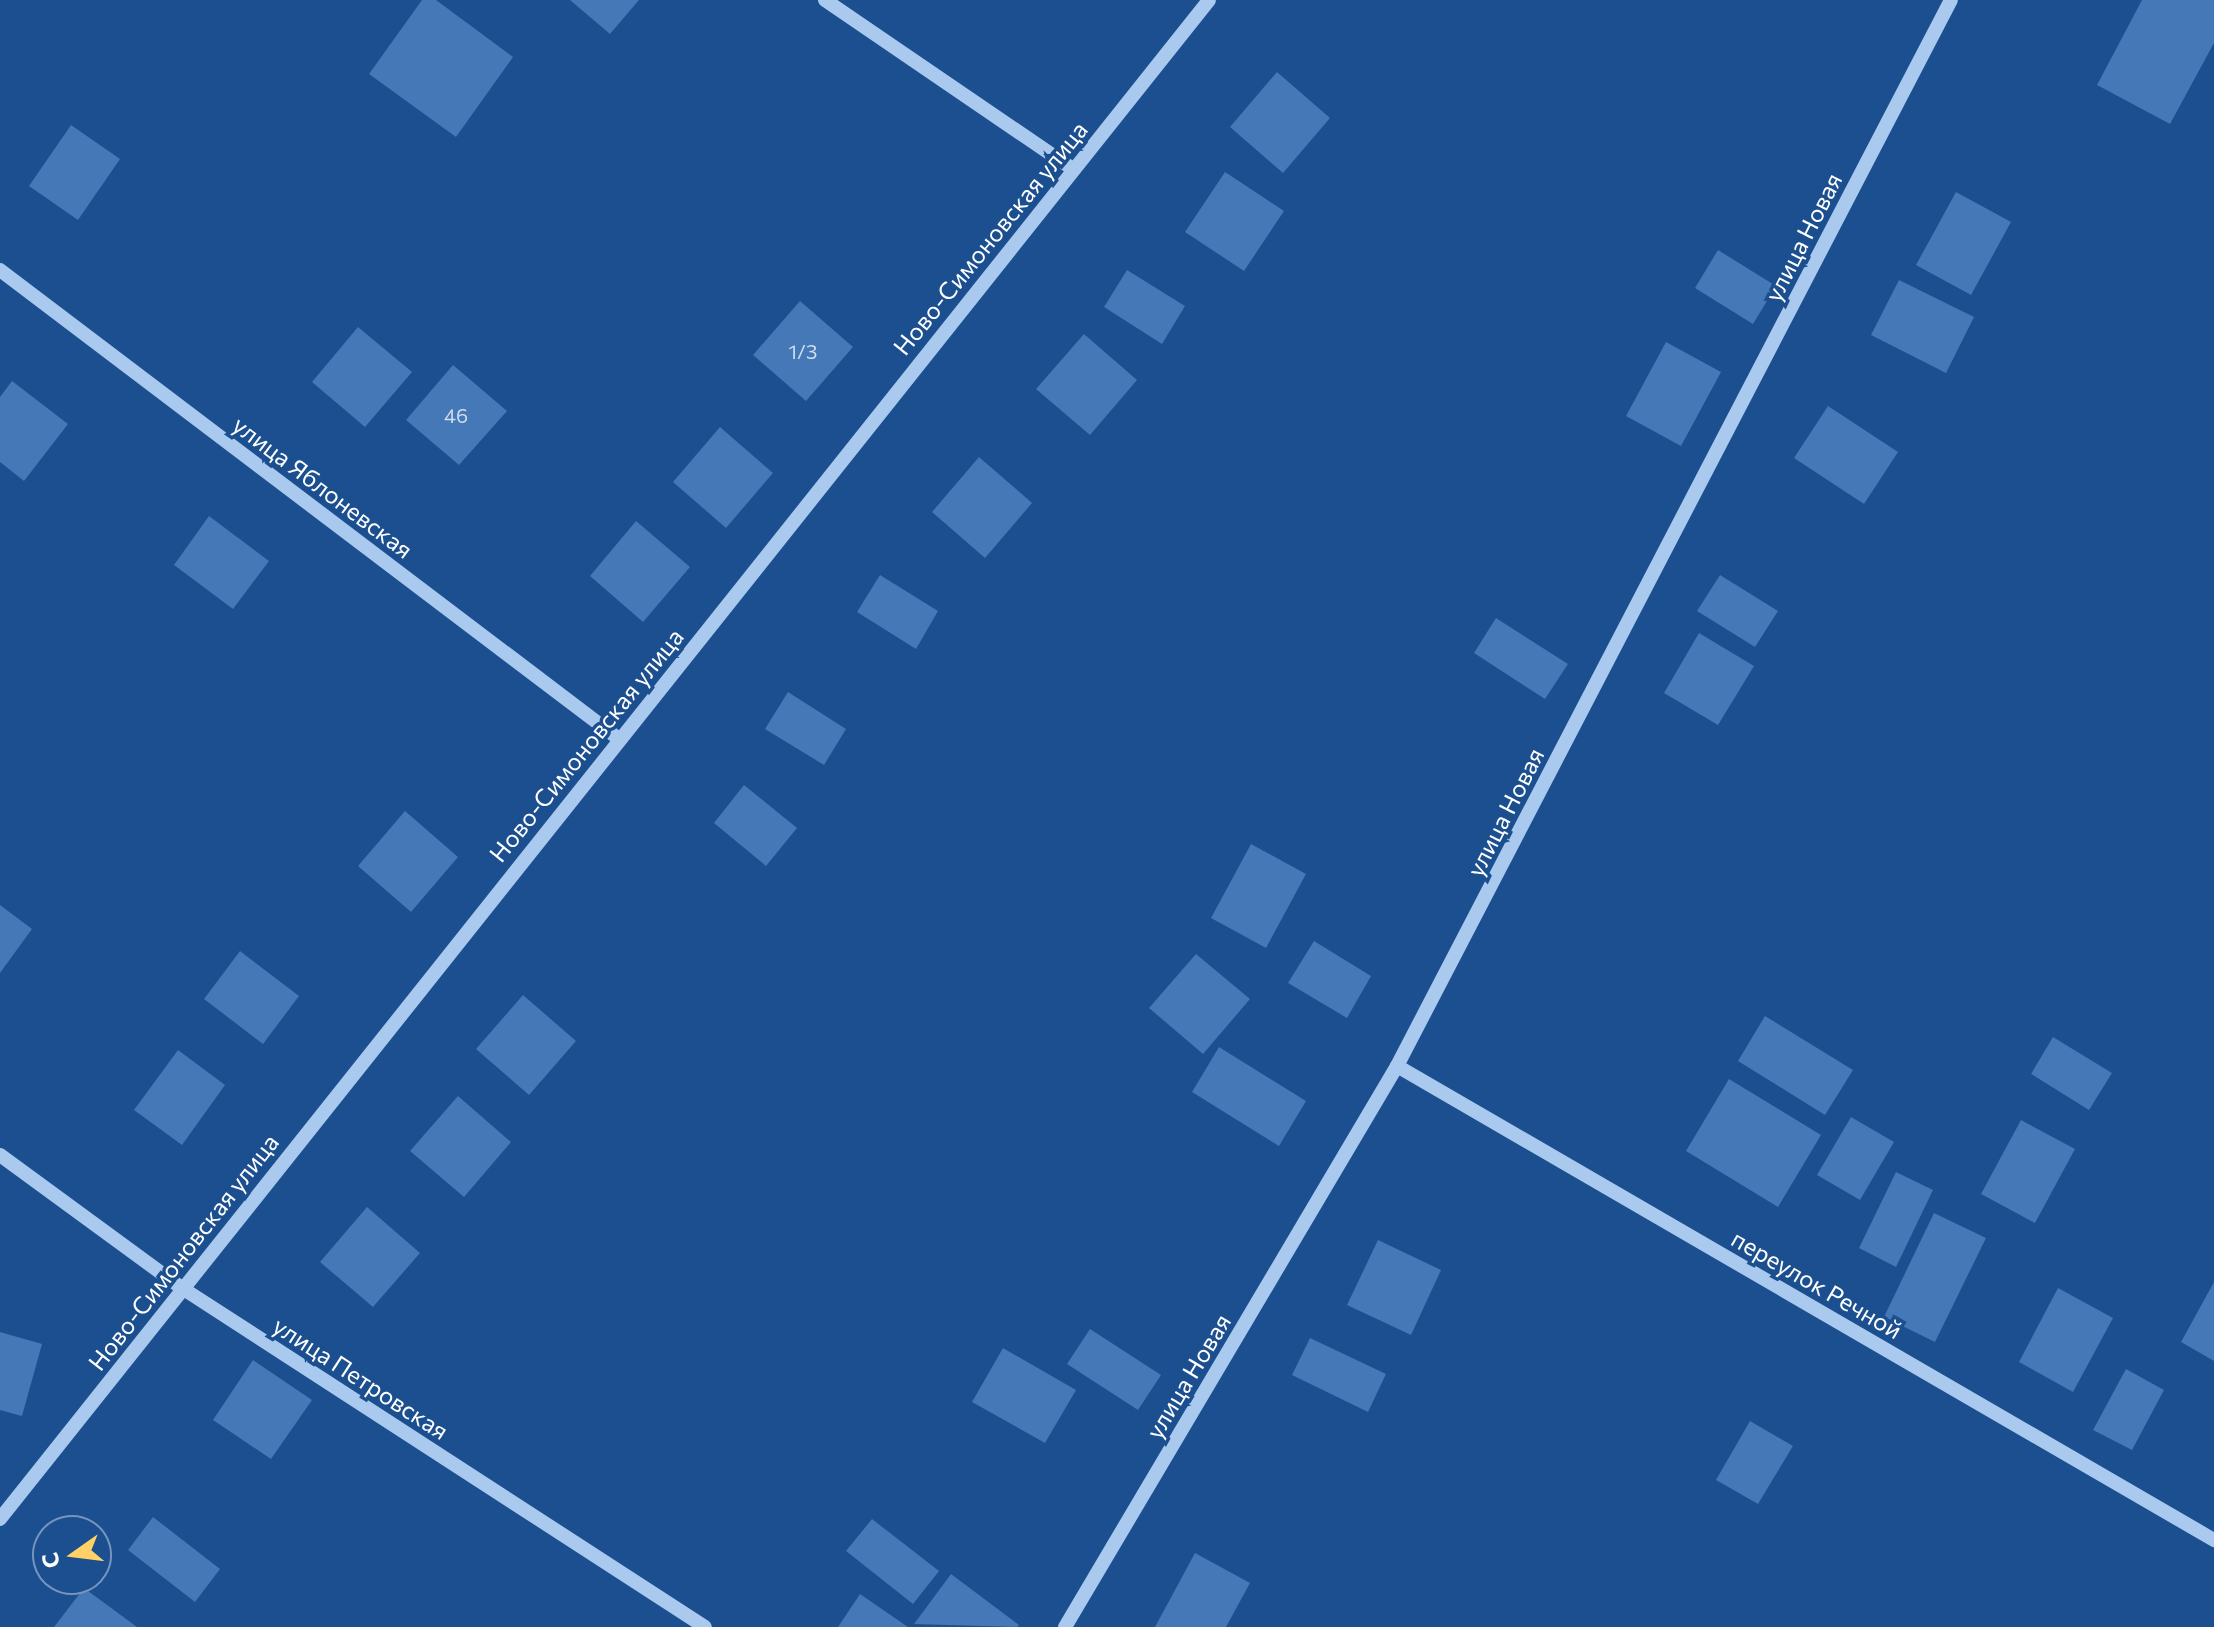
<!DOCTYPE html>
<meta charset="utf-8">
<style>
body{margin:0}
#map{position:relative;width:2214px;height:1627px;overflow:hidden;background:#1b4f8f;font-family:Commissioner,sans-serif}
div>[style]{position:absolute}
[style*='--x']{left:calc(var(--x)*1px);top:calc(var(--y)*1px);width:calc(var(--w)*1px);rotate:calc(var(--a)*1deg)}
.building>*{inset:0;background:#4478b7}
.minor>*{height:14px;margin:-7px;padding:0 7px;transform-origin:7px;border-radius:7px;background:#a9c9ee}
span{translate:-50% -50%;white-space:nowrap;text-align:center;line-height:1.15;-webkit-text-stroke:7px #1b4f8f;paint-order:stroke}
.number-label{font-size:20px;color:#d0dded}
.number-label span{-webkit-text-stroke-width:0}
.street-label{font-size:24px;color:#fff}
.north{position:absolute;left:32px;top:1515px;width:80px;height:80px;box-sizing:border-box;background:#1b4f8f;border:2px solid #7695bc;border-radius:50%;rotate:256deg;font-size:22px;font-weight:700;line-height:32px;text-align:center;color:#fff}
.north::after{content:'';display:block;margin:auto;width:28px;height:36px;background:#ffd166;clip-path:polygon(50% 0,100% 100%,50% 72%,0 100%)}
</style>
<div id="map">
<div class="building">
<div style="clip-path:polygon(422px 0,436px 0,513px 57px,456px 137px,369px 74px)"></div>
<div style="clip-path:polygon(570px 0,639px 0,610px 34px)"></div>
<div style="clip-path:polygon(2142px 0,2214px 0,2214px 43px,2170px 124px,2097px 85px)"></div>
<div style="clip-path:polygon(1277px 72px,1330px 118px,1283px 173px,1230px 127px)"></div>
<div style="clip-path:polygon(71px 125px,120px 159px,78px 220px,29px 186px)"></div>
<div style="clip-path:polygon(1225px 172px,1284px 211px,1244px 271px,1185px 232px)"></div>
<div style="clip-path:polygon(1956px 192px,2011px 222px,1971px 295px,1916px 265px)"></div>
<div style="clip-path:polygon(1718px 250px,1776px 286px,1753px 324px,1695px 288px)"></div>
<div style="clip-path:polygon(1127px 270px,1185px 306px,1162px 344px,1104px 307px)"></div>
<div style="clip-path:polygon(1899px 280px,1974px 317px,1946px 373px,1871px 335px)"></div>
<div style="clip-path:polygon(800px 301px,853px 347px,806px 401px,753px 355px)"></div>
<div style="clip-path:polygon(358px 327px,412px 372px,365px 427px,312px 382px)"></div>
<div style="clip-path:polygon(1084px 334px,1137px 380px,1090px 435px,1036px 389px)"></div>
<div style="clip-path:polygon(1666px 342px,1721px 372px,1681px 446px,1626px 416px)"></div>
<div style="clip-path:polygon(453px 365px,507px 411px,459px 465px,406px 420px)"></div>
<div style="clip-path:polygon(12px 381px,68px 424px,24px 481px,0 462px,0 397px)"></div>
<div style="clip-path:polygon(1828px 406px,1898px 452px,1864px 504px,1794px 458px)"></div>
<div style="clip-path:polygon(720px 427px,773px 473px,726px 528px,673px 482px)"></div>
<div style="clip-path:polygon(979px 457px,1032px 503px,985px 558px,932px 512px)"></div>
<div style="clip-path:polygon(209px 516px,269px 561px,233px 609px,174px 565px)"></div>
<div style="clip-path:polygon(636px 521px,690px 567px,643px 622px,590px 576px)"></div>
<div style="clip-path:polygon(880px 575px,938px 611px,916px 649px,857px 612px)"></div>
<div style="clip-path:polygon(1720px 575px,1778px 611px,1755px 647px,1697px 611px)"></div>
<div style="clip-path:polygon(1496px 618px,1568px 664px,1545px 699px,1474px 653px)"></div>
<div style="clip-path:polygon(1699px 633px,1754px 666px,1718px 725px,1664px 693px)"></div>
<div style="clip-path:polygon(788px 692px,846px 729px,824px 765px,765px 729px)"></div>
<div style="clip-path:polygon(744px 785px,797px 828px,766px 866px,714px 823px)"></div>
<div style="clip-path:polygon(405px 811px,458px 857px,411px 912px,358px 866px)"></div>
<div style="clip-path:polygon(1251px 844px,1306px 874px,1266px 948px,1211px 918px)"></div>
<div style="clip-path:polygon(0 905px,32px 929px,0 973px)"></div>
<div style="clip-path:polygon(1314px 941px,1371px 976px,1347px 1018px,1288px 983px)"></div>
<div style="clip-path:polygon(240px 951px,299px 996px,263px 1044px,204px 999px)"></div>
<div style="clip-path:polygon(1196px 954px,1250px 999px,1203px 1054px,1149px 1008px)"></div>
<div style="clip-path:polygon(523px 995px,576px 1041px,529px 1095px,476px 1049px)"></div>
<div style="clip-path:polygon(1765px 1016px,1853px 1070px,1825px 1115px,1738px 1061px)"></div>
<div style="clip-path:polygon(2053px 1037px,2112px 1073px,2089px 1110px,2031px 1074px)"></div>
<div style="clip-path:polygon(1219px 1047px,1306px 1101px,1279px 1146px,1192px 1092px)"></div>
<div style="clip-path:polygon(178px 1050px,225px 1085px,182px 1145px,134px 1110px)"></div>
<div style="clip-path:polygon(1729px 1079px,1821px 1135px,1778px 1207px,1686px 1151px)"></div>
<div style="clip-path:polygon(458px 1096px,511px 1142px,464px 1197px,410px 1151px)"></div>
<div style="clip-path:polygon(1851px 1117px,1894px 1142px,1860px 1200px,1817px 1175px)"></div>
<div style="clip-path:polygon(2021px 1120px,2075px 1149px,2035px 1223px,1981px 1194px)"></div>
<div style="clip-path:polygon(1896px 1172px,1933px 1190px,1896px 1267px,1859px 1248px)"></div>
<div style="clip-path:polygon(367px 1207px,420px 1253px,373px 1307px,320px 1262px)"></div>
<div style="clip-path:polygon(1934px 1213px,1986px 1238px,1935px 1342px,1884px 1317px)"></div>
<div style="clip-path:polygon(1378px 1240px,1441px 1270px,1411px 1335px,1347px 1305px)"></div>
<div style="clip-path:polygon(2214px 1282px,2214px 1361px,2181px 1342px)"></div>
<div style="clip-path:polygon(2058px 1288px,2113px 1318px,2073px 1392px,2019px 1362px)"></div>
<div style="clip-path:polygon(1090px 1329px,1161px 1375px,1138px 1410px,1067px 1364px)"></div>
<div style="clip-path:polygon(0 1332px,42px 1344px,22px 1416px,0 1410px)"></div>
<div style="clip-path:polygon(1310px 1338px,1386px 1374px,1368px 1412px,1292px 1375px)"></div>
<div style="clip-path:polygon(1003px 1348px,1076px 1390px,1045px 1443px,972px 1402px)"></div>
<div style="clip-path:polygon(253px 1360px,312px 1400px,271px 1459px,213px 1420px)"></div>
<div style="clip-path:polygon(2126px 1369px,2164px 1390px,2132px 1450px,2093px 1430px)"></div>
<div style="clip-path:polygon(1750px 1421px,1793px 1446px,1758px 1504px,1716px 1480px)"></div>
<div style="clip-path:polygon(153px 1517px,220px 1569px,195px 1602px,128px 1550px)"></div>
<div style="clip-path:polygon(872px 1519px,939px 1571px,913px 1604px,846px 1551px)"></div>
<div style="clip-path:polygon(1195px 1553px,1250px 1583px,1226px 1627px,1155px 1627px)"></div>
<div style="clip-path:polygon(951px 1574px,1019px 1625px,1017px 1627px,914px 1624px)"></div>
<div style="clip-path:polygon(84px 1588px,137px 1627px,54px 1627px)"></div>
<div style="clip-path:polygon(860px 1594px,908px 1627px,838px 1627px)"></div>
</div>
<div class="minor">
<div style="--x:825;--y:0;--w:300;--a:34.3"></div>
<div style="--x:0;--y:270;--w:777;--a:37.15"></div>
<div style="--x:1397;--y:1066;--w:945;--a:30.12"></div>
<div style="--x:0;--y:1155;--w:225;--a:36.2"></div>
<div style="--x:182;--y:1288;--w:623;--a:32.95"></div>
<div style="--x:0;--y:1519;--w:1941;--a:-51.48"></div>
<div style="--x:1065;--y:1627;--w:652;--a:-59.38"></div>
<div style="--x:1397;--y:1066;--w:1201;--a:-62.54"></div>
</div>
<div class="number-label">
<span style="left:803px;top:351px">1/3</span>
<span style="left:456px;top:415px">46</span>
</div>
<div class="street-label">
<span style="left:1803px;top:237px;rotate:-63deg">улица Новая</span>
<span style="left:990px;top:238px;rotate:-51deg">Ново-Симоновская улица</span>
<span style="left:323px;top:487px;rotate:37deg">улица Яблоневская</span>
<span style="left:586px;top:745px;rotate:-51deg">Ново-Симоновская улица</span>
<span style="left:1505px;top:812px;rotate:-63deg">улица Новая</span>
<span style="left:183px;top:1252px;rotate:-52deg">Ново-Симоновская улица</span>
<span style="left:1817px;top:1284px;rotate:30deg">переулок Речной</span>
<span style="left:1188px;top:1376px;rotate:-59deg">улица Новая</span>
<span style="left:361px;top:1378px;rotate:33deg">улица Петровская</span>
</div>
<div class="north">С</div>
</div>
